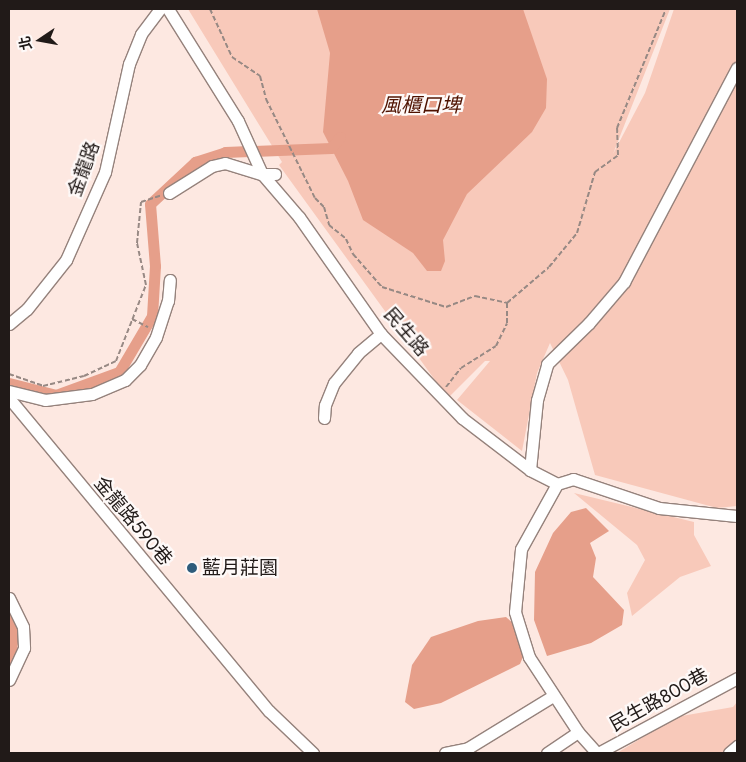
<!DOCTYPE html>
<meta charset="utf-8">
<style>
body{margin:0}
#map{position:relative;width:746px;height:762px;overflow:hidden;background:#fde8e1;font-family:Jost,"Noto Sans TC",sans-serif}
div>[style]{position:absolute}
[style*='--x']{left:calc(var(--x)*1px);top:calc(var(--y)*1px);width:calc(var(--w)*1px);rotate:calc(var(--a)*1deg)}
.green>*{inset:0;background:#f8c9ba}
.water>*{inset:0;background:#e69f8a}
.canal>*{height:11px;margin:-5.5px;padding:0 5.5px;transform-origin:5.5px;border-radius:5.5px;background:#e69f8a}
.path>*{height:2px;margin-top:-1px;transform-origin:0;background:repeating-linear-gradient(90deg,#978984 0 5px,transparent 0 7.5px)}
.roads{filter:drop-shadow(1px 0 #95827c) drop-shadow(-1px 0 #95827c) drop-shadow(0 1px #95827c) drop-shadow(0 -1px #95827c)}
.minor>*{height:11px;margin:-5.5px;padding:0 5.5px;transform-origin:5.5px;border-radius:5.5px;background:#fff}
.dots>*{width:14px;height:14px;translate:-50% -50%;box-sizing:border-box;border:2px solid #fef9f8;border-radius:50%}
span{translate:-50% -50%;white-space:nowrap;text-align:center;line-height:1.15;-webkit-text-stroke:4.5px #fef9f8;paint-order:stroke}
.street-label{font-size:19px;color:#211a18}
.poi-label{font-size:19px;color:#211a18}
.left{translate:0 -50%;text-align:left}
.water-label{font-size:20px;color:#4f1200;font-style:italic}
.frame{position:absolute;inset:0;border:10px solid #211a18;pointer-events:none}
.north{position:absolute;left:15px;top:15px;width:50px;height:50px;-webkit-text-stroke:4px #fef9f8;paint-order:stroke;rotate:258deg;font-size:14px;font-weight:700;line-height:20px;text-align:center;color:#211a18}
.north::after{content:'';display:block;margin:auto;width:18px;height:22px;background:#211a18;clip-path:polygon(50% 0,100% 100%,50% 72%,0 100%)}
</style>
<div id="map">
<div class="green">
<div style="clip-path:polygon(188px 9px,670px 9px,613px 154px,645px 93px,674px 9px,737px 9px,737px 506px,717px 508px,595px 475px,568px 380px,550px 343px,537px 373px,522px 451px,457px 400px,490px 361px,485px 361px,448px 398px,279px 165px,282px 162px)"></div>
<div style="clip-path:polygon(574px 493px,694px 522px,694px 535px,711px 566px,680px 577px,632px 616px,627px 593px,645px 560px,637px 545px)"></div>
<div style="clip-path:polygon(737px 702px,737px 740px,722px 753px,617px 753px,676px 717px,733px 707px)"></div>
</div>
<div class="water">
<div style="clip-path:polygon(317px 9px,523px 9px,547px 79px,546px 108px,532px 132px,467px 194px,443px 240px,445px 261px,441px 271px,427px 271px,413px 253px,363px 220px,348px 181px,323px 132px,330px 53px)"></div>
<div style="clip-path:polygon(586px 508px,609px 531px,590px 543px,596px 558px,593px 577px,624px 610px,622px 625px,591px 643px,547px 656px,534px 620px,535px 572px,553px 533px,571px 512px)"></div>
<div style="clip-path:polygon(506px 617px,516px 626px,525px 652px,520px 664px,441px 703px,414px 709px,405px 702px,412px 665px,431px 637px,478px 621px)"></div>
</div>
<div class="canal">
<div style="--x:9;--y:383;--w:49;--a:14.3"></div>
<div style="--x:56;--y:395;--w:67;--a:-20.1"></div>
<div style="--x:119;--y:372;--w:65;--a:-59.5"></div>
<div style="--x:152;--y:316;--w:50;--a:-86.6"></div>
<div style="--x:155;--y:266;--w:62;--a:-94.6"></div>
<div style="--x:150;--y:204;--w:62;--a:-43"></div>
<div style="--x:195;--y:162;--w:32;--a:-18"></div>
<div style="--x:225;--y:152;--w:106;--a:-2.2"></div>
<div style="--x:331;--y:148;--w:14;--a:-51"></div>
<div style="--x:9;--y:617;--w:14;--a:69"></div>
<div style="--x:14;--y:630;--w:30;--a:99"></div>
</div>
<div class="path">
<div style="--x:210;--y:9;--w:53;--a:65.4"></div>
<div style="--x:232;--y:57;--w:34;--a:34"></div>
<div style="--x:260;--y:76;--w:24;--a:75"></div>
<div style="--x:266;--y:99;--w:110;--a:63.7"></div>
<div style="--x:315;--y:198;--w:13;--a:45"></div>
<div style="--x:324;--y:207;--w:19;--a:74"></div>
<div style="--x:329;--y:225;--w:22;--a:39"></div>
<div style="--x:346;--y:239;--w:17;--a:65"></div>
<div style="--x:353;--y:254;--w:44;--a:48.7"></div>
<div style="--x:382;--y:287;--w:67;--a:17.4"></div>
<div style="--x:446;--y:307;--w:31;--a:-21"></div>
<div style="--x:475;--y:296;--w:33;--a:12"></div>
<div style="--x:507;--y:303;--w:55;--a:-40.6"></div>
<div style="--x:549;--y:267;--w:44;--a:-50.5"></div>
<div style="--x:577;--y:233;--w:64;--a:-73.6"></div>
<div style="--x:595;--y:172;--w:29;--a:-36"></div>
<div style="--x:618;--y:155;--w:27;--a:-92"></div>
<div style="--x:617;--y:128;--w:129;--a:-67.6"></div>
<div style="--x:132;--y:319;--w:18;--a:27"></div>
<div style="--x:9;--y:374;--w:36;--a:19"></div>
<div style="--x:43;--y:386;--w:42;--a:-13.7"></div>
<div style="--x:84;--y:376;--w:35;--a:-25"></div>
<div style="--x:116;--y:361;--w:82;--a:-68.5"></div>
<div style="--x:146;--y:285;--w:43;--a:-102.1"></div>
<div style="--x:137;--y:243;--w:41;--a:-84.4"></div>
<div style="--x:141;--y:202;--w:20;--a:-18"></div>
<div style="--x:446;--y:387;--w:24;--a:-52"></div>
<div style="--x:461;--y:368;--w:41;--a:-32.2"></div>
<div style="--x:496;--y:346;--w:25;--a:-64"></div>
<div style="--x:507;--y:323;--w:20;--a:-90"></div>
</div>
<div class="roads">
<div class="minor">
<div style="--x:168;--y:9;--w:132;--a:58"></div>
<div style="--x:238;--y:121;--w:58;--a:65.6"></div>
<div style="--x:262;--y:174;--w:57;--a:49.3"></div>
<div style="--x:299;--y:217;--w:143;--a:55"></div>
<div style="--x:381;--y:334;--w:117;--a:46"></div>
<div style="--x:462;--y:418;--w:86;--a:37.4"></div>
<div style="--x:530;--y:470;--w:30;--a:27"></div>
<div style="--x:557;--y:484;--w:17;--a:-17"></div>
<div style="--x:573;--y:479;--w:91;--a:18.6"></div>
<div style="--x:659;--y:508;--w:78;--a:5.9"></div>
<div style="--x:169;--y:193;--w:51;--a:-32.1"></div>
<div style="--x:212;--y:166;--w:13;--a:-13"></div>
<div style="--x:225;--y:163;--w:39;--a:17"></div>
<div style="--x:262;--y:174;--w:13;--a:0"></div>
<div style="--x:9;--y:324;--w:23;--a:-40"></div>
<div style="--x:27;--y:309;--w:63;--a:-51.5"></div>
<div style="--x:66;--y:260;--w:96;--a:-66.1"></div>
<div style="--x:105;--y:172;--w:111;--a:-77.5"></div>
<div style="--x:129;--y:64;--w:32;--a:-68"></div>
<div style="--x:141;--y:34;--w:31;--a:-53"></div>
<div style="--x:9;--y:391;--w:37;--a:14"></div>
<div style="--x:45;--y:400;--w:47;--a:-7.3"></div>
<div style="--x:92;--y:394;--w:36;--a:-23"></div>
<div style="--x:125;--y:380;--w:21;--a:-45"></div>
<div style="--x:140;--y:365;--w:32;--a:-60"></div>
<div style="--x:156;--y:337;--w:38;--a:-72"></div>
<div style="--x:168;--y:301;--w:21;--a:-85"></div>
<div style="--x:9;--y:398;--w:407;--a:50.3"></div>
<div style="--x:269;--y:711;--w:61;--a:43.7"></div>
<div style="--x:324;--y:418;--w:13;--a:-86"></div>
<div style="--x:325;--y:405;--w:24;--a:-68"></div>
<div style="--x:334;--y:383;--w:38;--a:-51"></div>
<div style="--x:358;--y:353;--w:30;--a:-40"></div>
<div style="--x:530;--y:470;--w:70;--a:-84.3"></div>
<div style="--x:537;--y:400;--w:37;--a:-74"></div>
<div style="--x:547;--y:364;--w:59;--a:-44.3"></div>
<div style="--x:589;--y:323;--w:54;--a:-49.5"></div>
<div style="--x:624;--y:282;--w:242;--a:-62.2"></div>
<div style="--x:557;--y:484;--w:74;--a:119"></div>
<div style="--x:521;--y:549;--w:63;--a:95.4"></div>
<div style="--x:515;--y:612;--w:47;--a:72.7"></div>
<div style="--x:529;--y:657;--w:90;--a:56.8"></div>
<div style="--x:578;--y:732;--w:28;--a:48"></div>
<div style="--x:9;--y:598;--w:32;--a:64"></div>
<div style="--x:23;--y:627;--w:21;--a:87"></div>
<div style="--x:24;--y:648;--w:35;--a:115"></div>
<div style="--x:445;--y:753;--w:24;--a:-12"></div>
<div style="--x:468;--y:748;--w:100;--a:-31.5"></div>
<div style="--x:547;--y:753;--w:37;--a:-34"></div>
<div style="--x:598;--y:753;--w:158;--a:-28.3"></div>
<div style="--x:729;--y:753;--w:11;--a:-41"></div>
</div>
</div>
<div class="dots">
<div style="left:192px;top:568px;background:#2e5c7b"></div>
</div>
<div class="street-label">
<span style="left:84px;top:169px;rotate:-70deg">金龍路</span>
<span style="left:406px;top:332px;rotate:49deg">民生路</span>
<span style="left:133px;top:521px;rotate:50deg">金龍路590巷</span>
<span style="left:659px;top:700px;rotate:-29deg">民生路800巷</span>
</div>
<div class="poi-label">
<span class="left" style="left:202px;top:568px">藍月莊園</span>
</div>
<div class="water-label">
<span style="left:421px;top:105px">風櫃口埤</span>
</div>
<div class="frame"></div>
<div class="north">北</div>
</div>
